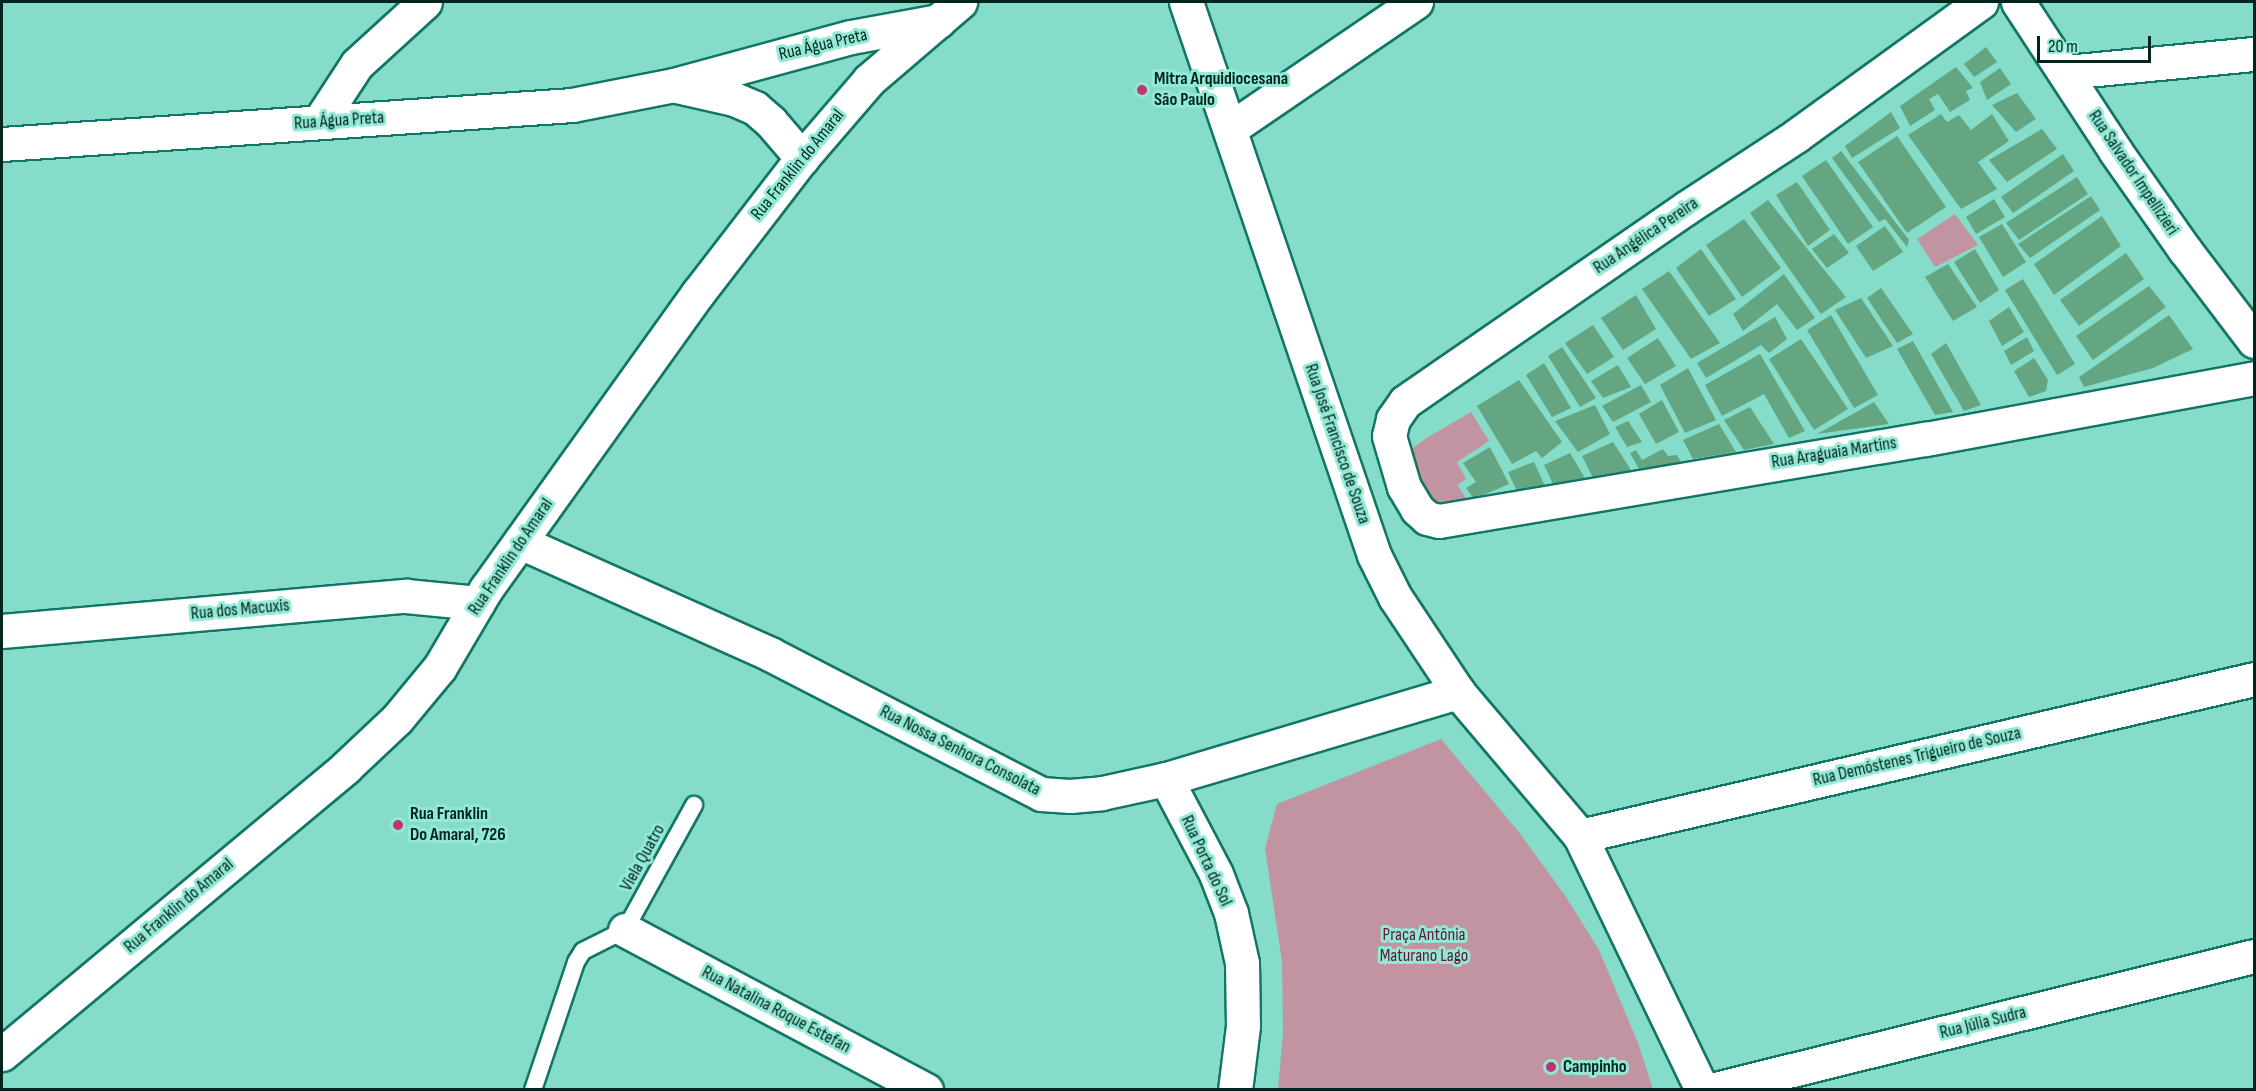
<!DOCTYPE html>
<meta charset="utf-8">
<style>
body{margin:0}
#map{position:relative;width:2256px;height:1091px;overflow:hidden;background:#85dcc8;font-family:"Sofia Sans Condensed",sans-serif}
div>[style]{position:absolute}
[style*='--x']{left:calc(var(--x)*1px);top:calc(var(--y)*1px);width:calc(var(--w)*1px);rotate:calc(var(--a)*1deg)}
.green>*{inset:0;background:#c293a1}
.building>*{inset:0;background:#64a681}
.roads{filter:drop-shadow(2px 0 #127666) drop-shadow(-2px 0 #127666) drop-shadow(0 2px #127666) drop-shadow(0 -2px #127666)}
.lane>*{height:16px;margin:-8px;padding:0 8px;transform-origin:8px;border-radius:8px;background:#fff}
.street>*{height:33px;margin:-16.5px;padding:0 16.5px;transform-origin:16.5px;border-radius:16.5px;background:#fff}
.secondary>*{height:33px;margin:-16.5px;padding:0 16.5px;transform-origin:16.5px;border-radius:16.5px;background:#fff}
.dots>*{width:16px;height:16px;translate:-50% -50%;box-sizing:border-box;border:3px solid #92e9d5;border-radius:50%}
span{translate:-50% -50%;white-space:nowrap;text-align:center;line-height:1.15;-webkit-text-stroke:6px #92e9d5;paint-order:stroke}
.street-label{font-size:18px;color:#00251f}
.poi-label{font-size:18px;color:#00251f;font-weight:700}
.left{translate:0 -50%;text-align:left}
.park-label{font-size:18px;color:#651439}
.frame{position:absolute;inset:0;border:3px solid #00251f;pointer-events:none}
.scale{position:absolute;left:2037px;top:36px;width:114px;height:27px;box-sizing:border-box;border:3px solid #00251f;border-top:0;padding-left:8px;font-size:18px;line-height:21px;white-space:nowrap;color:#00251f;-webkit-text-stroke:4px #92e9d5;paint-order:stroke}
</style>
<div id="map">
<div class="green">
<div style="clip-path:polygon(1955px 214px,1978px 245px,1935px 267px,1917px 239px)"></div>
<div style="clip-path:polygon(1471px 412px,1489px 441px,1457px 462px,1466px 479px,1457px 485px,1466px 498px,1441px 506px,1425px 502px,1405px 458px,1413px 448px,1425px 439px)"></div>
<div style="clip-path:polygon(1441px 739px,1518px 831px,1566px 897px,1599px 950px,1638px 1043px,1653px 1089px,1278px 1089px,1283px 1033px,1282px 961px,1265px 849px,1277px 804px)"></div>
</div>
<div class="building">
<div style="clip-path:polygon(1986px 47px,1997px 62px,1974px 77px,1964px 64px)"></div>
<div style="clip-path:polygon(1956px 67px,1973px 88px,1966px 91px,1970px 100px,1950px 112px,1938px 94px,1929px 99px,1935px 110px,1910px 126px,1900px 106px)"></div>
<div style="clip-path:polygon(2000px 68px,2011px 84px,1987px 100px,1980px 82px)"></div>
<div style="clip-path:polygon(2017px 93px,2036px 119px,2016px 132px,1992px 105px)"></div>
<div style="clip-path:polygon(1891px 112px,1900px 128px,1852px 158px,1845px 146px)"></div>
<div style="clip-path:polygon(1941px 114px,1947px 122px,1959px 115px,1971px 130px,1992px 114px,2009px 141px,1978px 162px,1997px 189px,1961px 209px,1908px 135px)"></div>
<div style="clip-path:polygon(2042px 129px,2057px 149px,2007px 182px,1989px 160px)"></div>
<div style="clip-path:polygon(1897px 136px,1946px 207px,1907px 233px,1858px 162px)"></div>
<div style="clip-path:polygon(1841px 151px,1909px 240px,1907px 247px,1885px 219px,1879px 222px,1832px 158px)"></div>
<div style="clip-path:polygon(2063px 154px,2074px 171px,2013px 213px,2001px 197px)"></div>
<div style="clip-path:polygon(1826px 160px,1873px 227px,1848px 244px,1802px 176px)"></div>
<div style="clip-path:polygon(2077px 177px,2088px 194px,2019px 240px,2006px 223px)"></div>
<div style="clip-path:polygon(1797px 182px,1830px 230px,1808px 246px,1776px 195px)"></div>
<div style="clip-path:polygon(2091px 196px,2100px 210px,2030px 258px,2018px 244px)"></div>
<div style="clip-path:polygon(1994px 199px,2005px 217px,1976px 234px,1966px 217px)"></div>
<div style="clip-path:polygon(1768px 200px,1846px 297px,1821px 314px,1750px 213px)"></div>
<div style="clip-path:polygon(2102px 216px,2121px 246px,2054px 295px,2034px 264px)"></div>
<div style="clip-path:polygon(1744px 219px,1781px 268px,1742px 297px,1706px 245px)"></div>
<div style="clip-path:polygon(2002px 224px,2026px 262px,2003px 277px,1979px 237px)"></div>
<div style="clip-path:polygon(1885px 226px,1903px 252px,1873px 271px,1856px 246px)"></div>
<div style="clip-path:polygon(1834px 234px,1849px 253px,1827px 268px,1812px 249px)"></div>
<div style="clip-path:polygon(1701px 249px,1736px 299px,1709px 316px,1676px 268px)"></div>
<div style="clip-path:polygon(1975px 249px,1999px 290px,1980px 303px,1954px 262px)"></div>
<div style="clip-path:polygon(2126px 253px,2144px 279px,2079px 326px,2060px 300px)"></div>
<div style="clip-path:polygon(1948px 264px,1977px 307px,1953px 321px,1925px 277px)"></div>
<div style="clip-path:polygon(1669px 271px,1720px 343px,1691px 359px,1642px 289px)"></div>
<div style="clip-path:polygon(1784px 274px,1815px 318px,1797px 330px,1777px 304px,1743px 331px,1733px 314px)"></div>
<div style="clip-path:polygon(2023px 279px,2075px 364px,2057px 375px,2005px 290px)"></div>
<div style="clip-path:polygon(2149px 286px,2166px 307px,2093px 360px,2076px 336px)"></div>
<div style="clip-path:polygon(1881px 288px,1913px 334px,1897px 343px,1867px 298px)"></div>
<div style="clip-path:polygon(1636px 295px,1656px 329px,1623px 350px,1601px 318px)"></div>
<div style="clip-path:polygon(1861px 298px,1893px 346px,1866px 358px,1835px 310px)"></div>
<div style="clip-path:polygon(2009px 307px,2024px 332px,2002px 346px,1989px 321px)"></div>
<div style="clip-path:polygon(1831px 315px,1878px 395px,1854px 408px,1807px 330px)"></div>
<div style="clip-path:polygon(2169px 315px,2193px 349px,2153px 368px,2084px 387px,2079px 377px)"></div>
<div style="clip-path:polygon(1775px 317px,1787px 339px,1769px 353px,1761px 345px,1706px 378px,1697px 363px)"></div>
<div style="clip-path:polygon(1593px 325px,1614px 357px,1587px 374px,1565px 343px)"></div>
<div style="clip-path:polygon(2027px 337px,2034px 351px,2011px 365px,2004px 351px)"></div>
<div style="clip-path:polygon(1658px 338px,1676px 366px,1645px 384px,1627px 358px)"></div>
<div style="clip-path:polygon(1801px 339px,1848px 409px,1814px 430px,1769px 359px)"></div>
<div style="clip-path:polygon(1913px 341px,1953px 412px,1935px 415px,1897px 349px)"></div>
<div style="clip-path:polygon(1946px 343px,1981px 405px,1964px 411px,1931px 354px)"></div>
<div style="clip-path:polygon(1562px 347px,1596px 398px,1580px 407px,1548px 356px)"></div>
<div style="clip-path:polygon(1760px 354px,1805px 431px,1789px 438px,1764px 394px,1722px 416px,1705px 385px)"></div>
<div style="clip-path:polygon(2034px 358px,2048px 380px,2046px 391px,2029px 397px,2014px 371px)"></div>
<div style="clip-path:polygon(1544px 363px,1571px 408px,1552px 417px,1526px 375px)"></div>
<div style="clip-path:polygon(1618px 365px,1631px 387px,1603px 398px,1591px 381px)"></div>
<div style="clip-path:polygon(1688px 368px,1716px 420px,1685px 433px,1660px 385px)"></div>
<div style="clip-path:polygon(1519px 380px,1562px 442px,1542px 458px,1536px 451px,1512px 464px,1477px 406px)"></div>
<div style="clip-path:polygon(1641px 385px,1651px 402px,1613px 422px,1602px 406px)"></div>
<div style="clip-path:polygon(1662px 400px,1679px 432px,1656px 444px,1639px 414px)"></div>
<div style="clip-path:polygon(1874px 402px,1889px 424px,1817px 434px)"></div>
<div style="clip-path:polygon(1595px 405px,1610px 434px,1578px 452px,1555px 421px)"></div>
<div style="clip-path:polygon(1750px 407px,1774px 444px,1744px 450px,1724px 420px)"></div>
<div style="clip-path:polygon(1628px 421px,1642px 442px,1627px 447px,1615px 427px)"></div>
<div style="clip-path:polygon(1719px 424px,1736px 452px,1693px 459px,1683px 440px)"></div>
<div style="clip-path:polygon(1613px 442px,1631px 470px,1593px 478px,1582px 456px)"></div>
<div style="clip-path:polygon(1490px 447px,1509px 484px,1474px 499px,1466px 488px,1476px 482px,1463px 463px)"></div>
<div style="clip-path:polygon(1663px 449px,1668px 456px,1677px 455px,1681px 462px,1640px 471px,1630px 453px,1636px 450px,1642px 460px)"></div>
<div style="clip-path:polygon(1570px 453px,1585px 478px,1553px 484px,1544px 465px)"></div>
<div style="clip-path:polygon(1534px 462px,1545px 486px,1517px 491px,1508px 472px)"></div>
</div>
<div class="roads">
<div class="lane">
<div style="--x:533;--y:1090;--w:135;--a:-71.4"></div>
<div style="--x:576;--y:962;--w:13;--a:-58"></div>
<div style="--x:583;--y:951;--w:47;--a:-26.6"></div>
<div style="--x:625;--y:930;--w:143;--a:-61.1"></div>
</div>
<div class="street">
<div style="--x:1186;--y:2;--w:584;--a:71.22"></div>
<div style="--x:1374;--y:555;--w:47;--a:63.4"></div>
<div style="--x:1395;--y:597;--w:114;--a:56.4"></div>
<div style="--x:1458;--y:692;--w:189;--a:49.7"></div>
<div style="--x:1580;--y:836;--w:282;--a:64.3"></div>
<div style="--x:1981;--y:2;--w:228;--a:144.1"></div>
<div style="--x:1796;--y:136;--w:131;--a:146.8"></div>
<div style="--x:1686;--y:208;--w:341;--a:145.4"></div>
<div style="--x:1405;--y:402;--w:21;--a:125"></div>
<div style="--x:1393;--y:419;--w:17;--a:103"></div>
<div style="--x:1389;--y:436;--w:53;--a:73.6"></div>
<div style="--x:1404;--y:487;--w:26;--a:59"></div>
<div style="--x:1417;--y:509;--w:13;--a:42"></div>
<div style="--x:1427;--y:518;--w:12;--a:14"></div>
<div style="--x:1439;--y:521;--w:494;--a:-9.6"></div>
<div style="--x:1926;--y:439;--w:334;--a:-10.5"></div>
<div style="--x:2018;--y:2;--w:179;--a:56.8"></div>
<div style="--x:2116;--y:152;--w:120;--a:54.9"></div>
<div style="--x:2185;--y:250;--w:114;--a:52.8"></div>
<div style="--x:2066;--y:72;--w:189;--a:-5.5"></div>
<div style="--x:676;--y:86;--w:59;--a:12.6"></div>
<div style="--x:734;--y:99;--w:23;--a:23"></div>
<div style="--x:755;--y:108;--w:21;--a:41"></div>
<div style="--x:771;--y:122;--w:48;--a:49.3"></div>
<div style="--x:319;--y:122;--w:69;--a:-56.8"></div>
<div style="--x:357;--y:64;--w:92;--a:-42.4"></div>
<div style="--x:1231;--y:128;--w:224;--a:-34.3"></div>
<div style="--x:2;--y:144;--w:571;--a:-3.91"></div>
<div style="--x:572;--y:105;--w:104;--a:-11.1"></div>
<div style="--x:674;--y:85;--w:183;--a:-15.2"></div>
<div style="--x:851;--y:37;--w:89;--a:-10.3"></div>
<div style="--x:520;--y:542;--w:274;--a:24.1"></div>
<div style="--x:770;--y:654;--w:305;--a:27.3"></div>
<div style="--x:1041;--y:794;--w:29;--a:4"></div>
<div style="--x:1070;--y:796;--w:32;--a:-5"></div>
<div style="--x:1102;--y:793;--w:66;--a:-12.3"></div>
<div style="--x:1166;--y:779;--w:305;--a:-16.6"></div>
<div style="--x:2;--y:631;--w:406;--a:-5"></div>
<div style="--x:406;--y:596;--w:72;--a:5.6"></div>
<div style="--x:1166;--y:779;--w:107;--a:62.2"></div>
<div style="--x:1216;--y:874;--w:42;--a:69"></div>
<div style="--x:1231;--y:913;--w:51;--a:77.6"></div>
<div style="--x:1242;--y:963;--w:63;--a:89.1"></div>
<div style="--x:1243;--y:1026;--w:64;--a:97.1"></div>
<div style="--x:1580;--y:836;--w:692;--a:-13.11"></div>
<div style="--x:625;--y:930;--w:341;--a:28"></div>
<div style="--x:1711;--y:1090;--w:559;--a:-13.86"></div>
</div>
<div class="secondary">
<div style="--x:2;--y:1054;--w:447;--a:-39.8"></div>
<div style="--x:345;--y:768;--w:71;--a:-43.3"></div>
<div style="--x:397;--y:719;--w:67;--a:-50.4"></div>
<div style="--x:440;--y:667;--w:91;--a:-59.5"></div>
<div style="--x:486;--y:589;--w:364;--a:-54.4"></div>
<div style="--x:698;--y:293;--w:170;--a:-52.4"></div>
<div style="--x:802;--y:158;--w:103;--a:-49.3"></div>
<div style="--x:869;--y:80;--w:120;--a:-40.6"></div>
</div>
</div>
<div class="dots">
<div style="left:1142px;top:90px;background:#be3571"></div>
<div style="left:398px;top:825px;background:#be3571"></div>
<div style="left:1551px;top:1067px;background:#be3571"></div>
</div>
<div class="street-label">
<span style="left:823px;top:45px;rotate:-13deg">Rua Água Preta</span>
<span style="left:339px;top:121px;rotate:-4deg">Rua Água Preta</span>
<span style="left:798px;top:165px;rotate:-51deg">Rua Franklin do Amaral</span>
<span style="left:2133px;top:173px;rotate:56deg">Rua Salvador Impellizieri</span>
<span style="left:1646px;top:236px;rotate:-34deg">Rua Angélica Pereira</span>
<span style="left:1337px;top:444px;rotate:71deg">Rua José Francisco de Souza</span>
<span style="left:1834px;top:453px;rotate:-9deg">Rua Araguaia Martins</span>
<span style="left:511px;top:557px;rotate:-56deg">Rua Franklin do Amaral</span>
<span style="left:240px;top:610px;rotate:-5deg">Rua dos Macuxis</span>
<span style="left:960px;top:751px;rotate:27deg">Rua Nossa Senhora Consolata</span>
<span style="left:1917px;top:757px;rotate:-13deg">Rua Demóstenes Trigueiro de Souza</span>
<span style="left:643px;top:858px;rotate:-61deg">Viela Quatro</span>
<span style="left:1206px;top:861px;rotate:65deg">Rua Porta do Sol</span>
<span style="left:179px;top:906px;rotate:-40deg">Rua Franklin do Amaral</span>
<span style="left:776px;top:1010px;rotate:28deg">Rua Natalina Roque Estefan</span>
<span style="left:1983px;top:1023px;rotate:-14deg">Rua Júlia Sudra</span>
</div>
<div class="poi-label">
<span class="left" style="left:1154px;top:90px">Mitra Arquidiocesana<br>São Paulo</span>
<span class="left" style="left:410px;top:825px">Rua Franklin<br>Do Amaral, 726</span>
<span class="left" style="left:1563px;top:1067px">Campinho</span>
</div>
<div class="park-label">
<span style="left:1424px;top:946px">Praça Antônia<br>Maturano Lago</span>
</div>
<div class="frame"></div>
<div class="scale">20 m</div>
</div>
